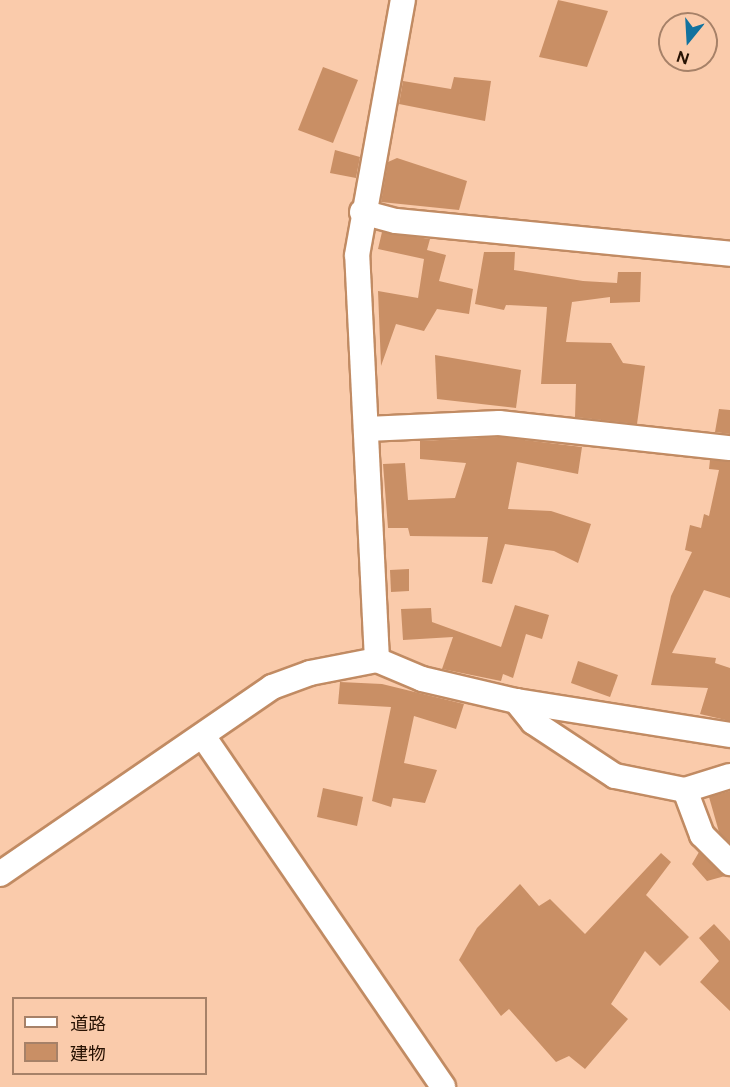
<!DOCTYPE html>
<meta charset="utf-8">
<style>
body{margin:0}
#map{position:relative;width:730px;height:1087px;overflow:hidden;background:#facbab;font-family:Figtree,"Noto Sans JP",sans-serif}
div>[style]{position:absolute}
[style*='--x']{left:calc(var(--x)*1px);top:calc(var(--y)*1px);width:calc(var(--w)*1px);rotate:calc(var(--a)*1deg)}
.building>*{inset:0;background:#c98f65}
.roads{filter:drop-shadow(2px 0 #c18b63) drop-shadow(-2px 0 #c18b63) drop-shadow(0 2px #c18b63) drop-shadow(0 -2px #c18b63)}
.street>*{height:24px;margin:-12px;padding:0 12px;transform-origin:12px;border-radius:12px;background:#fff}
span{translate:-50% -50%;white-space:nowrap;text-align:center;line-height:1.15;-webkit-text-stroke:4.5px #facbab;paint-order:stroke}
.legend{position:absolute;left:12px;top:997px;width:195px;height:78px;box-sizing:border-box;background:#facbab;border:2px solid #a68168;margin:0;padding:8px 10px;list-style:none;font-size:18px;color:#271203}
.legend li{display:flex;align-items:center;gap:12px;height:30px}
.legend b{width:30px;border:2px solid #a68168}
.north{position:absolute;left:658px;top:12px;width:60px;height:60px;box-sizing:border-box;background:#facbab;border:2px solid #a68168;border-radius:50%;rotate:198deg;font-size:16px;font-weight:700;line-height:24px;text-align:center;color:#271203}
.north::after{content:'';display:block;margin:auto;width:21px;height:27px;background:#11729f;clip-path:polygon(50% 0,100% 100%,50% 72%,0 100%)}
</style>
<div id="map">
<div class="building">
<div style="clip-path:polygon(558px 0,608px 11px,587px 67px,539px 57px)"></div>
<div style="clip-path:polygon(323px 67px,358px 80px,333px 143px,298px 130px)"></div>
<div style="clip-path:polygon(454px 77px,491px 81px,485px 121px,399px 104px,403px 81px,451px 89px)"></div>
<div style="clip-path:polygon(335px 150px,360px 157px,356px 178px,330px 173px)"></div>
<div style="clip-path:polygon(397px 158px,467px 181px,459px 210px,381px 202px,388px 162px)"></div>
<div style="clip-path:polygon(382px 232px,430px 239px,427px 250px,446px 255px,439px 281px,473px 289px,469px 314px,437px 309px,424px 331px,396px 324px,381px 366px,378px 291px,418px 298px,424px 259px,378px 249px)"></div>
<div style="clip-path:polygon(484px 252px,515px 252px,514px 270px,583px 281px,617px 283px,618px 272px,641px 272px,640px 302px,610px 303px,610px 297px,572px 302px,566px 342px,611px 343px,623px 363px,645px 366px,637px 424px,575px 417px,576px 384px,541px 384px,547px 307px,506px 305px,504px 310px,475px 304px)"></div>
<div style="clip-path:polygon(435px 355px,521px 370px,516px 408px,437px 399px)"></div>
<div style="clip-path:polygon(719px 409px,730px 410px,730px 434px,715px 432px)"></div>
<div style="clip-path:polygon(499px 437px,582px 447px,578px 474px,517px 462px,508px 509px,551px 511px,591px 524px,578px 563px,554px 551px,505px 544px,492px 584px,482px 582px,488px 537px,410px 536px,408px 528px,388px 528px,383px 464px,405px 463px,408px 500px,455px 498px,466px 463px,420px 459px,420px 441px)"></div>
<div style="clip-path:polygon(710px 460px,730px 462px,730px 598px,704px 590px,672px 653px,716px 658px,715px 663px,730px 668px,730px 721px,700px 714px,708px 688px,651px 685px,671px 596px,692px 552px,685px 550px,690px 525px,701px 528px,704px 514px,709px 516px,719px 470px,709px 469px)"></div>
<div style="clip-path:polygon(409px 569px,409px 591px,391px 592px,390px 570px)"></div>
<div style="clip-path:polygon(515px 605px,549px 615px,542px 639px,526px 634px,513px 678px,503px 674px,501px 681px,442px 669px,453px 637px,403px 640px,401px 609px,431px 608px,432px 622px,501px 647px)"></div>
<div style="clip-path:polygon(578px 661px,618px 675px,610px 697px,571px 683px)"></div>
<div style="clip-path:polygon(340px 682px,382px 684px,464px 704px,456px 729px,414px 716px,404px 763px,437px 770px,425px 803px,393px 798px,391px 807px,372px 801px,391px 707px,338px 704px)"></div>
<div style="clip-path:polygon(323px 788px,363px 797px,357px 826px,317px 817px)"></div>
<div style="clip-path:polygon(730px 791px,730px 843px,719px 832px,709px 797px)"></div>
<div style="clip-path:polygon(699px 852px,720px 873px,725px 876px,707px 881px,692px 864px)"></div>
<div style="clip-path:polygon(661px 853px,671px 862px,646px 895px,689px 937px,660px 966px,645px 951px,611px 1004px,628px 1019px,585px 1069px,569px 1056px,556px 1062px,509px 1009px,501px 1016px,459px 960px,477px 928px,520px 884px,539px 906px,550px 899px,585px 934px)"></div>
<div style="clip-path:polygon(714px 924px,730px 941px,730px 1011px,700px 982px,719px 961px,699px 938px)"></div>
</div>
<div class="roads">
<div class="street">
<div style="--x:362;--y:212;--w:35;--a:15"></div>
<div style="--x:396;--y:221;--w:336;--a:5.6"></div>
<div style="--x:367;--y:429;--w:132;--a:-2.6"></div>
<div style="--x:499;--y:423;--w:232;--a:6.2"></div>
<div style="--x:377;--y:660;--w:405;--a:-92.8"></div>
<div style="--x:357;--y:255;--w:259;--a:-79.8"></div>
<div style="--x:516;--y:701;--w:27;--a:51"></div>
<div style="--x:533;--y:722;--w:98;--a:33.4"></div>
<div style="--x:615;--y:776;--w:71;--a:11.3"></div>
<div style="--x:685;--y:790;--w:47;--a:-17.3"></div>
<div style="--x:203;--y:736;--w:425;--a:55.6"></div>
<div style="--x:685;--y:790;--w:48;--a:69.3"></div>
<div style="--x:702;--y:835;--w:40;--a:45"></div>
<div style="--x:0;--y:874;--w:330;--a:-34.5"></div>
<div style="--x:272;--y:687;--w:40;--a:-20.2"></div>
<div style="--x:310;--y:673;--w:68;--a:-11"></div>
<div style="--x:377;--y:660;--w:49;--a:22.9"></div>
<div style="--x:422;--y:679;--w:97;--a:13.2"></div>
<div style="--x:516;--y:701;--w:217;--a:9"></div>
</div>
</div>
<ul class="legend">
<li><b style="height:8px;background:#fff"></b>道路</li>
<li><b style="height:16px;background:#c98f65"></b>建物</li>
</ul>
<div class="north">N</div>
</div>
